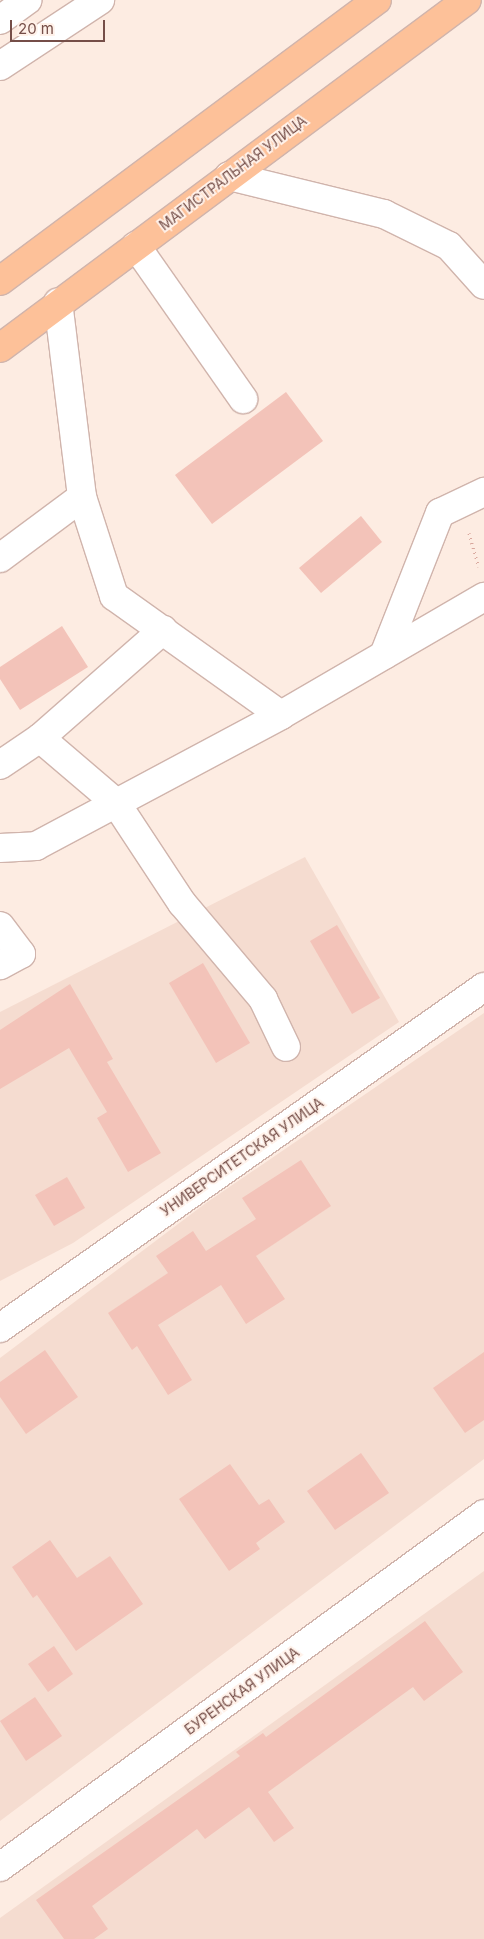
<!DOCTYPE html>
<meta charset="utf-8">
<style>
body{margin:0}
#map{position:relative;width:484px;height:1939px;overflow:hidden;background:#fdece2;font-family:Inter,sans-serif}
div>[style]{position:absolute}
[style*='--x']{left:calc(var(--x)*1px);top:calc(var(--y)*1px);width:calc(var(--w)*1px);rotate:calc(var(--a)*1deg)}
.residential>*{inset:0;background:#f5dcd0}
.building>*{inset:0;background:#f3c3b9}
.path>*{height:3px;margin-top:-1.5px;transform-origin:0;background:repeating-linear-gradient(90deg,#d8a69c 0 1px,transparent 0 5px)}
.roads{filter:drop-shadow(1px 0 #d0b4ac) drop-shadow(-1px 0 #d0b4ac) drop-shadow(0 1px #d0b4ac) drop-shadow(0 -1px #d0b4ac)}
.minor>*{height:28px;margin:-14px;padding:0 14px;transform-origin:14px;border-radius:14px;background:#fff}
.major>*{height:28px;margin:-14px;padding:0 14px;transform-origin:14px;border-radius:14px;background:#fdc199}
span{translate:-50% -50%;white-space:nowrap;text-align:center;line-height:1.15;-webkit-text-stroke:4px #fff1e9;paint-order:stroke}
.street-label{font-size:14px;color:#754e48}
.scale{position:absolute;left:10px;top:20px;width:95px;height:22px;box-sizing:border-box;border:2px solid #754e48;border-top:0;padding-left:6px;font-size:15px;line-height:18px;white-space:nowrap;color:#754e48;-webkit-text-stroke:4px #fff1e9;paint-order:stroke}
</style>
<div id="map">
<div class="residential">
<div style="clip-path:polygon(305px 857px,399px 1022px,73px 1243px,0 1281px,0 1012px)"></div>
<div style="clip-path:polygon(484px 1013px,484px 1459px,0 1821px,0 1358px,206px 1203px)"></div>
<div style="clip-path:polygon(484px 1571px,484px 1939px,0 1939px,0 1918px)"></div>
</div>
<div class="building">
<div style="clip-path:polygon(286px 392px,323px 441px,212px 524px,175px 475px)"></div>
<div style="clip-path:polygon(361px 516px,382px 542px,321px 593px,299px 568px)"></div>
<div style="clip-path:polygon(62px 626px,88px 667px,20px 710px,0 679px,0 667px)"></div>
<div style="clip-path:polygon(337px 925px,380px 998px,352px 1014px,310px 941px)"></div>
<div style="clip-path:polygon(203px 963px,250px 1043px,216px 1063px,169px 983px)"></div>
<div style="clip-path:polygon(70px 984px,113px 1059px,107px 1062px,161px 1153px,128px 1172px,97px 1118px,107px 1112px,69px 1048px,0 1089px,0 1030px)"></div>
<div style="clip-path:polygon(301px 1160px,331px 1206px,256px 1256px,285px 1299px,246px 1324px,221px 1285px,158px 1325px,192px 1380px,168px 1395px,137px 1346px,132px 1350px,108px 1313px,168px 1273px,156px 1256px,193px 1231px,206px 1251px,256px 1219px,242px 1198px)"></div>
<div style="clip-path:polygon(67px 1177px,85px 1208px,54px 1226px,35px 1195px)"></div>
<div style="clip-path:polygon(45px 1350px,78px 1397px,26px 1434px,0 1397px,0 1382px)"></div>
<div style="clip-path:polygon(484px 1352px,484px 1420px,465px 1433px,433px 1388px)"></div>
<div style="clip-path:polygon(361px 1453px,389px 1493px,335px 1530px,307px 1491px)"></div>
<div style="clip-path:polygon(230px 1464px,259px 1505px,269px 1499px,285px 1522px,256px 1543px,260px 1549px,229px 1571px,179px 1499px)"></div>
<div style="clip-path:polygon(50px 1540px,77px 1578px,110px 1556px,143px 1604px,76px 1651px,37px 1595px,33px 1598px,12px 1567px)"></div>
<div style="clip-path:polygon(425px 1621px,463px 1672px,424px 1701px,413px 1687px,268px 1792px,294px 1828px,274px 1842px,249px 1807px,205px 1839px,197px 1829px,92px 1906px,108px 1929px,94px 1939px,64px 1939px,36px 1900px,240px 1756px,236px 1752px,263px 1733px,266px 1737px)"></div>
<div style="clip-path:polygon(54px 1646px,73px 1674px,48px 1692px,28px 1664px)"></div>
<div style="clip-path:polygon(35px 1697px,62px 1736px,26px 1761px,0 1721px)"></div>
</div>
<div class="path">
<div style="--x:469;--y:533;--w:35;--a:74"></div>
</div>
<div class="roads">
<div class="minor">
<div style="--x:0;--y:20;--w:34;--a:-36"></div>
<div style="--x:0;--y:66;--w:120;--a:-33.4"></div>
<div style="--x:229;--y:176;--w:160;--a:13.8"></div>
<div style="--x:384;--y:214;--w:72;--a:26.2"></div>
<div style="--x:449;--y:246;--w:52;--a:48.1"></div>
<div style="--x:136;--y:246;--w:187;--a:55"></div>
<div style="--x:82;--y:497;--w:104;--a:72.1"></div>
<div style="--x:114;--y:596;--w:205;--a:35.5"></div>
<div style="--x:281;--y:715;--w:235;--a:-30.2"></div>
<div style="--x:0;--y:558;--w:102;--a:-36.6"></div>
<div style="--x:82;--y:497;--w:196;--a:-97"></div>
<div style="--x:384;--y:655;--w:153;--a:-68.5"></div>
<div style="--x:440;--y:513;--w:49;--a:-25.5"></div>
<div style="--x:40;--y:738;--w:100;--a:40.5"></div>
<div style="--x:116;--y:803;--w:120;--a:56.6"></div>
<div style="--x:182;--y:903;--w:126;--a:49.8"></div>
<div style="--x:263;--y:999;--w:53;--a:64.4"></div>
<div style="--x:0;--y:765;--w:48;--a:-34"></div>
<div style="--x:40;--y:738;--w:164;--a:-41.3"></div>
<div style="--x:0;--y:848;--w:36;--a:-3"></div>
<div style="--x:36;--y:846;--w:278;--a:-28.1"></div>
<div style="--x:0;--y:926;--w:35;--a:53"></div>
<div style="--x:21;--y:954;--w:24;--a:152"></div>
<div style="--x:0;--y:1328;--w:592;--a:-35.17"></div>
<div style="--x:0;--y:1867;--w:599;--a:-36.1"></div>
</div>
<div class="major">
<div style="--x:0;--y:281;--w:470;--a:-36.7"></div>
<div style="--x:0;--y:348;--w:582;--a:-36.69"></div>
</div>
</div>
<div class="street-label">
<span style="left:233px;top:173px;rotate:-37deg">МАГИСТРАЛЬНАЯ УЛИЦА</span>
<span style="left:242px;top:1157px;rotate:-35deg">УНИВЕРСИТЕТСКАЯ УЛИЦА</span>
<span style="left:242px;top:1691px;rotate:-36deg">БУРЕНСКАЯ УЛИЦА</span>
</div>
<div class="scale">20 m</div>
</div>
